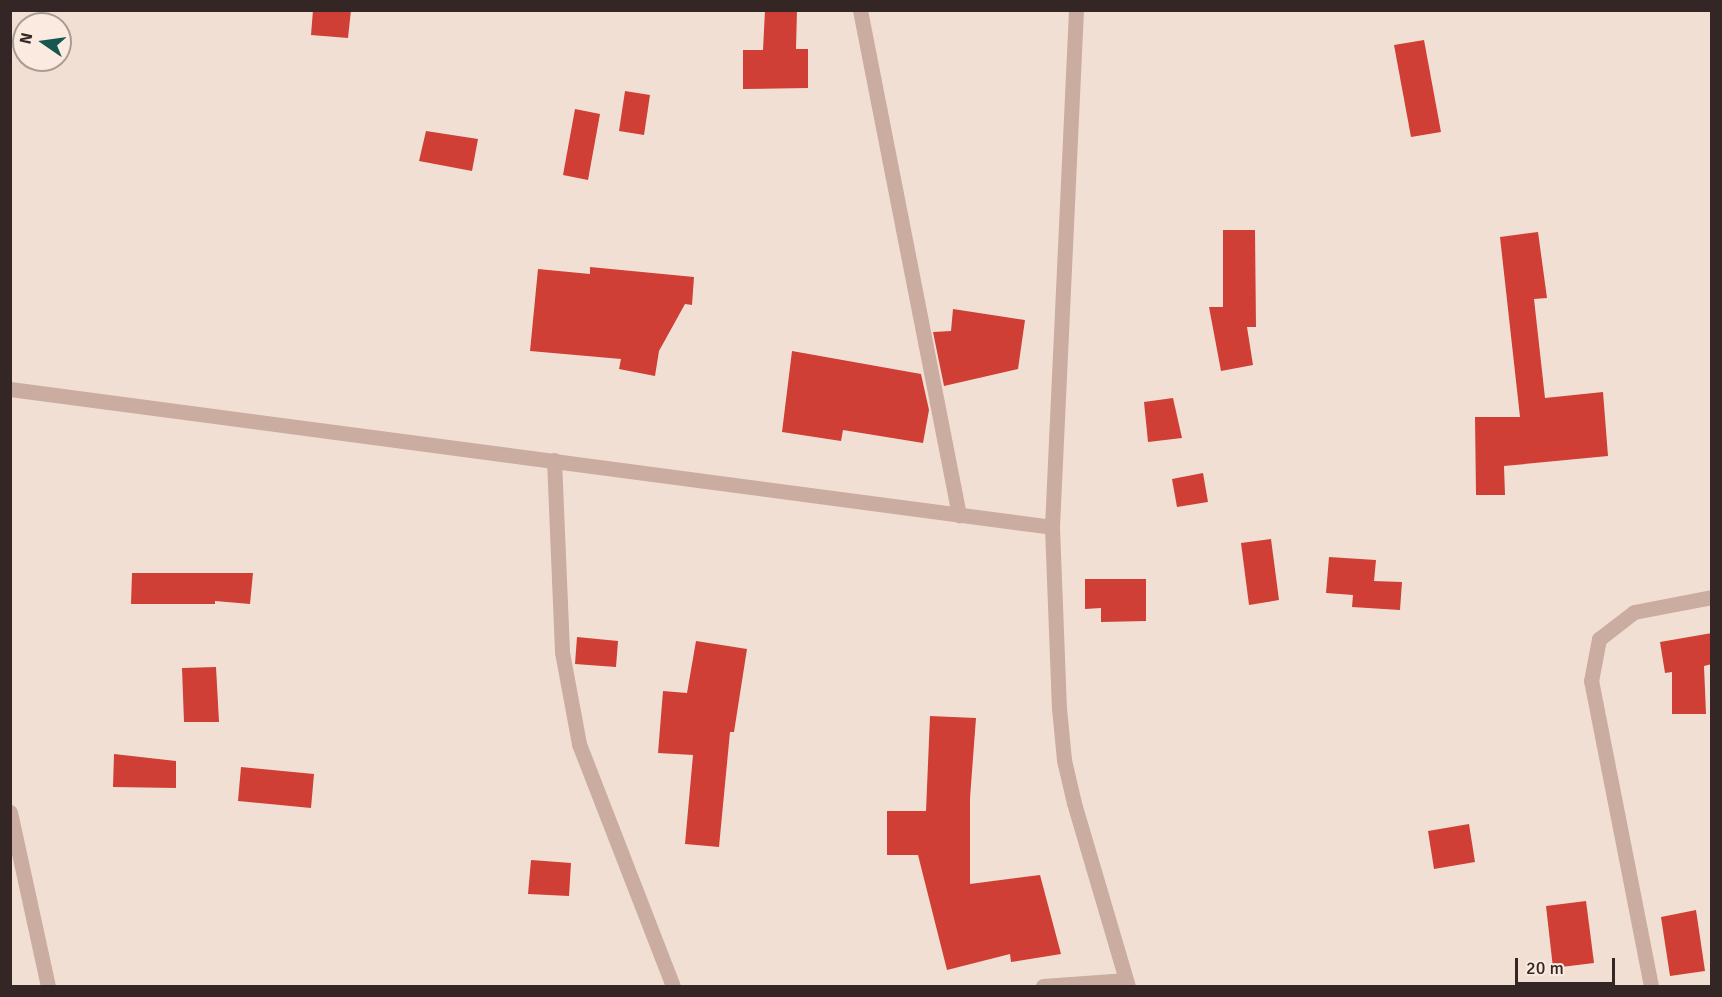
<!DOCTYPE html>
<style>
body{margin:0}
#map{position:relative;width:1722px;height:997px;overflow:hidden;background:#f2dfd4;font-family:Signika,sans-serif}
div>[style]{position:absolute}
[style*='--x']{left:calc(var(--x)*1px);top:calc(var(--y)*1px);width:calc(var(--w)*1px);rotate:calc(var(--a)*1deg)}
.building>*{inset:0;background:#d03f35}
.street>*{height:15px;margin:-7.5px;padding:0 7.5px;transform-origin:7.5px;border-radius:7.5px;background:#caaca0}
span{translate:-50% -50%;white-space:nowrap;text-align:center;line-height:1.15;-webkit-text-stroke:4.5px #faeae0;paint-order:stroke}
.frame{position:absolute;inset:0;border:12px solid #342624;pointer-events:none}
.north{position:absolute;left:12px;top:12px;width:60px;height:60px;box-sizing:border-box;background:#faeae0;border:2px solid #ab9c95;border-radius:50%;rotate:283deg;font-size:16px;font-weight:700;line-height:24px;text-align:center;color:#342624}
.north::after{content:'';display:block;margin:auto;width:21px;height:27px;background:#175750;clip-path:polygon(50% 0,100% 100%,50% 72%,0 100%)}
.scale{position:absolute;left:1515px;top:958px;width:100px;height:27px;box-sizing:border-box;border:3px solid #342624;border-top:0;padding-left:8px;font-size:18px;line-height:21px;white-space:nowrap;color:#342624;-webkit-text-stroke:4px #faeae0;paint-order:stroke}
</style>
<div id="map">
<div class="building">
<div style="clip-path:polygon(313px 10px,351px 10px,348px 38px,311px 35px)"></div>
<div style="clip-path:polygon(765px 10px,797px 10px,796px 49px,808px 49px,808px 88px,743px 89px,743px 50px,763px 50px)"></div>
<div style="clip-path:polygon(1424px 40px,1441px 132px,1411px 137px,1394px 45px)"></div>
<div style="clip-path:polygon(625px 91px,650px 95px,644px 135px,619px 131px)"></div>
<div style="clip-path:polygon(575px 109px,600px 114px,588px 180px,563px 175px)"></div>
<div style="clip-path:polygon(426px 131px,478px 139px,472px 171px,419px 161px)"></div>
<div style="clip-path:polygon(1223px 230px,1255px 230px,1256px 327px,1247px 327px,1253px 365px,1221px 371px,1209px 307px,1223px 307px)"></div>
<div style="clip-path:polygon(1538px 232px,1547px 298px,1534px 299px,1545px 398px,1603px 392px,1608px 456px,1504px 466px,1505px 495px,1476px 495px,1475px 417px,1520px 417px,1500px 237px)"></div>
<div style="clip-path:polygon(590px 267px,694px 277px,692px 305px,685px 304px,659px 351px,655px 376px,619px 369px,621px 359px,530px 351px,538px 269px,590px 274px)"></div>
<div style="clip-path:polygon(953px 309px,1025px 320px,1018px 369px,944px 386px,933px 332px,951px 331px)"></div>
<div style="clip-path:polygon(792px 351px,921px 374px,929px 410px,923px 443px,843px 430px,841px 441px,782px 432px)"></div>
<div style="clip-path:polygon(1173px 398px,1182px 438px,1148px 442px,1144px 402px)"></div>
<div style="clip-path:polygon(1203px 473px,1208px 502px,1177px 507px,1172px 479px)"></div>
<div style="clip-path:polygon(1271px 539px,1279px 600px,1249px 605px,1241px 543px)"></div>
<div style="clip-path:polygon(1329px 557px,1376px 560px,1374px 581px,1402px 582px,1400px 610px,1352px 607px,1353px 595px,1326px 593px)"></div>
<div style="clip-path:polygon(132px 573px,253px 573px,250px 604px,215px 601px,215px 604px,131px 604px)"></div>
<div style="clip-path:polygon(1085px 579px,1146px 579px,1146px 621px,1101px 622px,1101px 608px,1085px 609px)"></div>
<div style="clip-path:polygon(1712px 633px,1712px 664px,1704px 666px,1706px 714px,1672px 714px,1672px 672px,1665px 673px,1660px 642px)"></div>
<div style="clip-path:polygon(577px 637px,618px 641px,616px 667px,575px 664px)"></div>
<div style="clip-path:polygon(696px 641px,747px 649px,734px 732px,730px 732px,719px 847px,685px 844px,693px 755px,658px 753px,663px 691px,687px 693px)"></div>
<div style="clip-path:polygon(216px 667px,219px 722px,184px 722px,182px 668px)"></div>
<div style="clip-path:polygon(930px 716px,976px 718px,970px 798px,970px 884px,1040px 875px,1061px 954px,1011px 962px,1010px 954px,947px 970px,918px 855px,887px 855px,887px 811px,926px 811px)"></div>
<div style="clip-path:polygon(114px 754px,176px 761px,176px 788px,113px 787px)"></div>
<div style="clip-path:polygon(241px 767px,314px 774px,311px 808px,238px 801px)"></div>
<div style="clip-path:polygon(1469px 824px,1475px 862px,1434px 869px,1428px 831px)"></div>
<div style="clip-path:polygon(531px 860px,571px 863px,569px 896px,528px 894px)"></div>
<div style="clip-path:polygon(1586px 901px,1594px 963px,1553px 968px,1546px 906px)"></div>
<div style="clip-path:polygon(1696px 910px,1705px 971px,1670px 976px,1661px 917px)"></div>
</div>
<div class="street">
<div style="--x:860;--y:10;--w:515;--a:78.91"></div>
<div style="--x:1076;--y:10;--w:518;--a:92.66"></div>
<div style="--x:1052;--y:527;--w:181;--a:87.8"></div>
<div style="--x:1059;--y:708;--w:52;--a:84.5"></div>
<div style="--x:1064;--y:760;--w:44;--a:76.9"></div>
<div style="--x:1074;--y:803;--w:191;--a:73.6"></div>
<div style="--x:10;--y:389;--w:1051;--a:7.54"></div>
<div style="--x:554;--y:460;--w:192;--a:87.6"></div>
<div style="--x:562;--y:652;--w:94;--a:79.5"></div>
<div style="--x:579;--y:744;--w:260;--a:68.8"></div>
<div style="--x:10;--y:812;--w:178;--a:77.7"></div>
<div style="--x:1043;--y:986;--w:83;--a:-4.1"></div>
<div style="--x:1651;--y:986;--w:311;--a:-101.1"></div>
<div style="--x:1591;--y:681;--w:43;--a:-79.2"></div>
<div style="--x:1599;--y:639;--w:44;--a:-37.6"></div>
<div style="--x:1634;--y:612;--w:79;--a:-10.9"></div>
</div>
<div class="frame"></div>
<div class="north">N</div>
<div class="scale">20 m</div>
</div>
